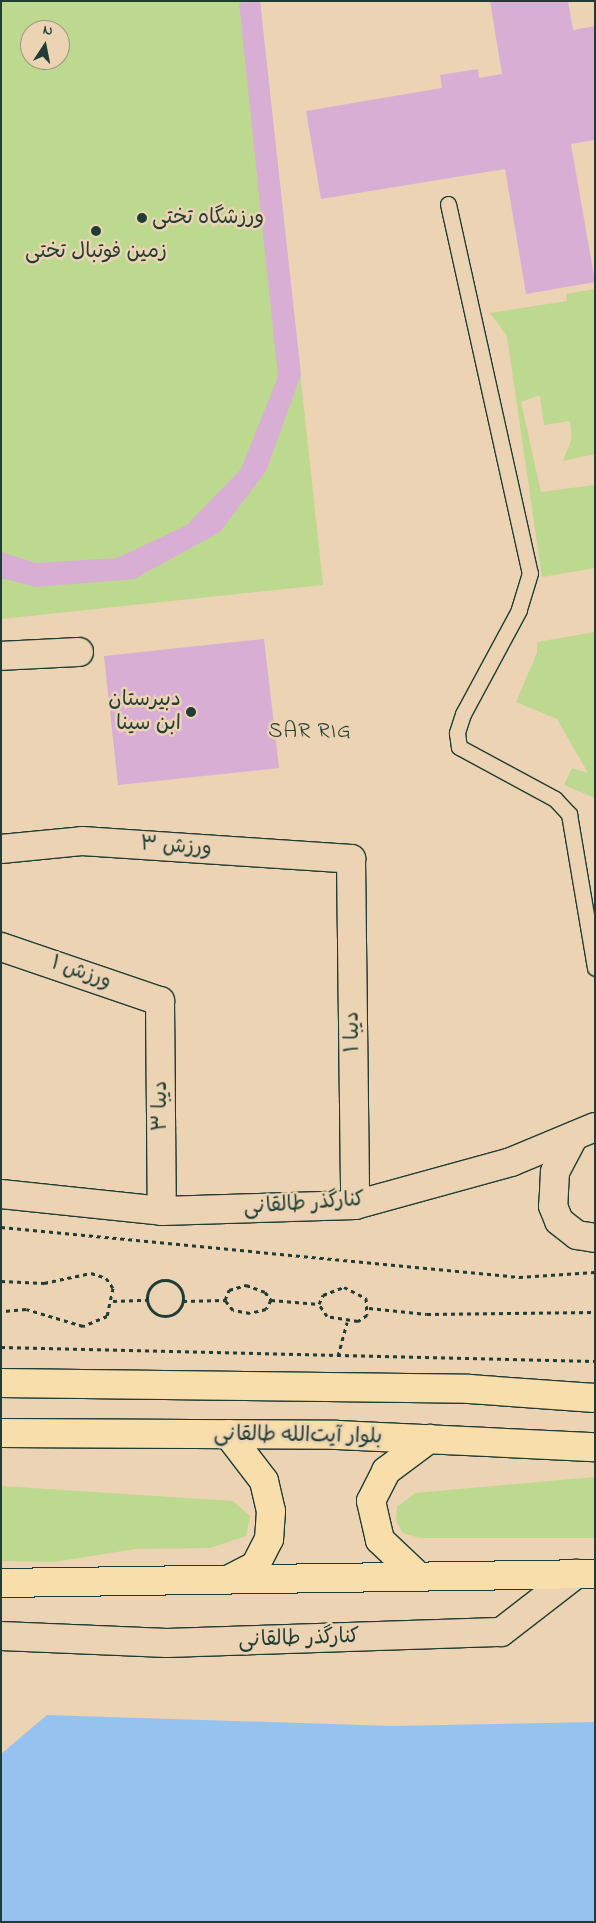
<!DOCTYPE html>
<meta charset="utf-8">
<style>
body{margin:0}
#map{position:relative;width:596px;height:1923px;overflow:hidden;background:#ebd3b3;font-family:"Indie Flower","Playpen Sans Arabic",sans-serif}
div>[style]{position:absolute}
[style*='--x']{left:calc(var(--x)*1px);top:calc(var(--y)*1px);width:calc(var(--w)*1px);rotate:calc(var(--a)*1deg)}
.green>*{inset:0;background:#bdd88f}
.water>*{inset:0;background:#96c2ef}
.building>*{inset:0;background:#d8aed5}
.path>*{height:3px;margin-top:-1.5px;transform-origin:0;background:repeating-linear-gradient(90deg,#1f3d34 0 4px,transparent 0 8px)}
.path>.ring{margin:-1.5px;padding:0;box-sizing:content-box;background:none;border:3px solid #1f3d34;border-radius:50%}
.roads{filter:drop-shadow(1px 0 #1f3d34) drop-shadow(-1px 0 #1f3d34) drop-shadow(0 1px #1f3d34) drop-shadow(0 -1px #1f3d34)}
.lane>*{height:15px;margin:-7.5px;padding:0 7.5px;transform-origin:7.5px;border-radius:7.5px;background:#ebd3b3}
.street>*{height:28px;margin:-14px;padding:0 14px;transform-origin:14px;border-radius:14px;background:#ebd3b3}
.secondary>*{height:28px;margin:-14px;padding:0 14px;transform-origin:14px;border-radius:14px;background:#ebd3b3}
.primary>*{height:28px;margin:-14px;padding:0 14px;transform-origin:14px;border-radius:14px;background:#f8deab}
.dots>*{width:14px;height:14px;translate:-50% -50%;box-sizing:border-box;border:2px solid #ebd3b3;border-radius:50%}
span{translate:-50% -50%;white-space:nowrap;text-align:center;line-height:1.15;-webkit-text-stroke:5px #ebd3b3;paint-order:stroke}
.poi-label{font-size:21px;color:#1f3d34}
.left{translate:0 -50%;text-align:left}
.right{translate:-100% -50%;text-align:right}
.street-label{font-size:21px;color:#1f3d34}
.neighbourhood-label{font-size:22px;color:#1f3d34;letter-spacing:1px}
.frame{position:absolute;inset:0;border:2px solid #1f3d34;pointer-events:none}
.north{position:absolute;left:20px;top:20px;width:50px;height:50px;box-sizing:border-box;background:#ebd3b3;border:1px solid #999780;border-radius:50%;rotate:11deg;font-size:14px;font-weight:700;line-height:20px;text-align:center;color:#1f3d34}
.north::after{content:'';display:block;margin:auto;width:18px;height:22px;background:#1f3d34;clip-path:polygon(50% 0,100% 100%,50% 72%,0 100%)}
</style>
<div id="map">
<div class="green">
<div style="clip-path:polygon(evenodd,1px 1px,260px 1px,323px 585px,1px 619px,1px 1px,30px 30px,60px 30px,60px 60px,30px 60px,30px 30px)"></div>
<div style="clip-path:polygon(595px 289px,595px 454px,563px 461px,572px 438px,570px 421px,544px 425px,540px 395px,521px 402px,541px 492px,595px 485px,595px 568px,542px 577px,507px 336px,490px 313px,567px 301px,566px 294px)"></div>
<div style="clip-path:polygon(595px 632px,595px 798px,564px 785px,572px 768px,588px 773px,557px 719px,516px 702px,537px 653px,537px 642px)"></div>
<div style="clip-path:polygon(595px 1477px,595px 1538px,420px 1538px,403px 1533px,396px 1521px,397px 1507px,415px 1493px)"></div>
<div style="clip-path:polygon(1px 1486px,233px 1501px,250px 1516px,246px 1536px,210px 1548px,135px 1549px,54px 1562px,1px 1561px)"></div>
</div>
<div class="water">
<div style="clip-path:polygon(47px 1715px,392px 1726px,595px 1722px,595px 1922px,1px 1922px,1px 1754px)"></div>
</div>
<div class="building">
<div style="clip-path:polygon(260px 1px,301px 375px,266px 471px,220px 532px,134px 579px,36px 587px,1px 578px,1px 552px,36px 563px,117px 558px,187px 525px,241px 469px,278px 377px,239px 3px)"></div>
<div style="clip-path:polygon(490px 1px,568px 1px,573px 30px,595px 26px,595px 140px,571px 144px,595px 282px,526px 294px,505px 169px,321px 199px,306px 111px,442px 88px,440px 75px,478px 69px,479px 78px,502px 74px)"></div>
<div style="clip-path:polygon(264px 639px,279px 768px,118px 785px,104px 656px)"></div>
</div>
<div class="path">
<div style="--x:1;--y:1227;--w:520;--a:5.51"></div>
<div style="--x:519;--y:1277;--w:76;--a:-3.8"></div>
<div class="ring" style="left:147px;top:1280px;width:33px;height:33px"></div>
<div style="--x:1;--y:1281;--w:43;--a:2.7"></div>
<div style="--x:44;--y:1283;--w:48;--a:-12"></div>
<div style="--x:91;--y:1273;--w:16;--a:18"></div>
<div style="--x:106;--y:1278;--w:12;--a:55"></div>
<div style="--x:113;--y:1288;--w:29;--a:102"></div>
<div style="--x:107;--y:1316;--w:26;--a:157"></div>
<div style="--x:83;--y:1326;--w:59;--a:-163.4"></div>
<div style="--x:26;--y:1309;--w:25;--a:175"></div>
<div style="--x:246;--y:1285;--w:20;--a:20"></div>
<div style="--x:265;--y:1292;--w:10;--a:53"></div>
<div style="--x:271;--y:1300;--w:10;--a:119"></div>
<div style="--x:266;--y:1309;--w:16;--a:166"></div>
<div style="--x:250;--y:1313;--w:17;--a:-170"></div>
<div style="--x:233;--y:1310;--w:13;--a:-129"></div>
<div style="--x:225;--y:1300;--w:11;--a:-68"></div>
<div style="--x:229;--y:1290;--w:18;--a:-16"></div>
<div style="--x:344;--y:1287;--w:25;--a:27"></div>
<div style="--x:366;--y:1298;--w:17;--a:87"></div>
<div style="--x:367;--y:1315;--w:11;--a:146"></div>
<div style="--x:358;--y:1321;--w:31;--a:-171"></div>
<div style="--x:327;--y:1316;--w:14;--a:-124"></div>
<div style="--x:319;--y:1304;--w:10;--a:-66"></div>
<div style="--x:323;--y:1295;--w:22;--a:-21"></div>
<div style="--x:271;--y:1300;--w:48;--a:4.8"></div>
<div style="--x:113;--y:1301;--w:34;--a:-2"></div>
<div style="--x:183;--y:1301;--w:42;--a:-1.4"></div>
<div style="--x:369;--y:1308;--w:58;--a:5.9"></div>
<div style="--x:427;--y:1314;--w:168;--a:-0.7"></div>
<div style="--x:1;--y:1347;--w:594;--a:1.35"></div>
<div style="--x:338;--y:1356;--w:35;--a:-75"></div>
</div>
<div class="roads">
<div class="lane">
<div style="--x:448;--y:204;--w:378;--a:77.5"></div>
<div style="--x:530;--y:573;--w:39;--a:107"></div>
<div style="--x:519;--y:610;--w:118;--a:118.3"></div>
<div style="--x:463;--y:714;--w:20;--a:108"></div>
<div style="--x:457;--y:733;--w:14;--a:82"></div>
<div style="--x:459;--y:747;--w:109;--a:28.4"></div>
<div style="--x:555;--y:799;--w:21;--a:47"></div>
<div style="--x:569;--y:814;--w:156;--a:80.4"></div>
</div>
<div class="street">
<div style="--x:1;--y:656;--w:78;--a:-2.9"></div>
<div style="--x:1;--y:849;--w:81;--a:-5.6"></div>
<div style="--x:82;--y:841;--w:270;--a:3.8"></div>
<div style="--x:351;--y:859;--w:346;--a:89.3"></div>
<div style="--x:1;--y:947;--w:168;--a:18.8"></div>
<div style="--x:160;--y:1001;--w:210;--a:89.5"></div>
</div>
<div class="secondary">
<div style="--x:574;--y:1136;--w:41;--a:117.8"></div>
<div style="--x:555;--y:1172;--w:34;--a:93"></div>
<div style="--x:553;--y:1206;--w:16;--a:68"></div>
<div style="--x:559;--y:1221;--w:23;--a:38"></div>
<div style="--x:577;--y:1235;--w:18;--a:9"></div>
<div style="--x:1;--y:1194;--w:162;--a:6"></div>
<div style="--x:162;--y:1211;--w:193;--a:-1.8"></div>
<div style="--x:355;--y:1205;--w:162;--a:-15.4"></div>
<div style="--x:511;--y:1162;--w:91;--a:-22.6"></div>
<div style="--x:1;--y:1636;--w:166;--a:2.4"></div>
<div style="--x:167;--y:1643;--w:334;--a:-1.9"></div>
<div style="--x:501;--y:1632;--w:95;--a:-37.7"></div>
</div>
<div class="primary">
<div style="--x:1;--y:1383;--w:468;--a:0.7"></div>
<div style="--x:469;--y:1389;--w:126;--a:4.1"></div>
<div style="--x:1;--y:1433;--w:336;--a:0.3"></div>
<div style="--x:337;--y:1435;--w:258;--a:2.7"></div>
<div style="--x:228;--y:1434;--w:59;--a:52.5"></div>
<div style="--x:264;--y:1481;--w:31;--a:77"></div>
<div style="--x:271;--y:1511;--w:28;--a:94"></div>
<div style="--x:269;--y:1539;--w:30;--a:117"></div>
<div style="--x:255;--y:1566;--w:29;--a:153"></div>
<div style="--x:419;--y:1577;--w:54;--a:-136.5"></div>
<div style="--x:380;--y:1540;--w:40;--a:-103"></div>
<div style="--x:371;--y:1501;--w:34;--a:-63"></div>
<div style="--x:386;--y:1471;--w:54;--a:-36.7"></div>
<div style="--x:1;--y:1583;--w:594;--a:-0.87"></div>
</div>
</div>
<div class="dots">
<div style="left:142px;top:218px;background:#1f3d34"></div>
<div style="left:96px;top:231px;background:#1f3d34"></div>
<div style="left:191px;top:712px;background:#1f3d34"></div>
</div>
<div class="poi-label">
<span class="left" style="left:152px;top:218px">ورزشگاه تختی</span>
<span style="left:96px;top:252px">زمین فوتبال تختی</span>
<span class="right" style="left:181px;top:712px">دبیرستان<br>ابن سینا</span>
</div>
<div class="street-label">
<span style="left:176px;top:847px;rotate:4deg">ورزش ۳</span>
<span style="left:81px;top:973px;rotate:19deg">ورزش ۱</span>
<span style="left:353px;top:1032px;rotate:-91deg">دیبا ۱</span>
<span style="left:161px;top:1106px;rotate:-90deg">دیبا ۳</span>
<span style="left:304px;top:1204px;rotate:-4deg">کنارگذر طالقانی</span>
<span style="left:298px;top:1436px;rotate:1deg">بلوار آیت‌الله طالقانی</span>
<span style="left:299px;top:1639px;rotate:-2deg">کنارگذر طالقانی</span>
</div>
<div class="neighbourhood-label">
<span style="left:310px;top:733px">SAR RIG</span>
</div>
<div class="frame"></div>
<div class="north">N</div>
</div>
